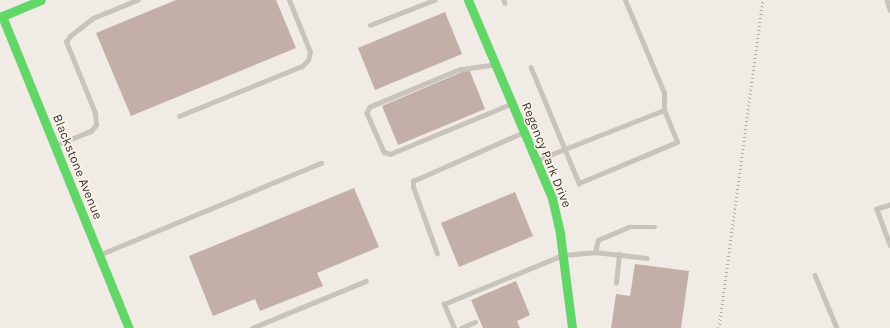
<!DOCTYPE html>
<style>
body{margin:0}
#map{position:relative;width:890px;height:328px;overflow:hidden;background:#f0ebe5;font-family:Karla,sans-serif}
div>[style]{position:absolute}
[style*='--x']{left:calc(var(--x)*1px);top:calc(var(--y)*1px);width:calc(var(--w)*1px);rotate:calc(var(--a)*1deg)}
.building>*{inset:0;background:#c3afa7}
.lane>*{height:4.5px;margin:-2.25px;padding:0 2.25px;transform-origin:2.25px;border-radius:2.25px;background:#c9c3be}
.fast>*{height:9px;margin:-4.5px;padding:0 4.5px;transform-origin:4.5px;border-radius:4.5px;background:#63d668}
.rail>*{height:3px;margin-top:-1.5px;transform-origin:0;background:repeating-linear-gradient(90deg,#b1aca8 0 1px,transparent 0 4px)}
span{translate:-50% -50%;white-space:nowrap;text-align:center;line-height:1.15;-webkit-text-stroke:3px #fbf5ee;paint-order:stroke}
.street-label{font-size:13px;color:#3b302b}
</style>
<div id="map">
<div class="building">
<div style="clip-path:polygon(176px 0,276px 0,296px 48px,131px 116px,96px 33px)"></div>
<div style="clip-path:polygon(445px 12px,462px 54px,375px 90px,358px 48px)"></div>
<div style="clip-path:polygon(469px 69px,485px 109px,398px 145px,382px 106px)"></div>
<div style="clip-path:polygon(354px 188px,379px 247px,317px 273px,323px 286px,260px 311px,255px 299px,213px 316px,189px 256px)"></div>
<div style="clip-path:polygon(515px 192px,533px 236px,459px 267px,441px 223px)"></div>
<div style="clip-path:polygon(635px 264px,689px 271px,681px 328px,611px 328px,616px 294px,630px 296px)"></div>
<div style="clip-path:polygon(516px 281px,530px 315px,517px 321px,520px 328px,483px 328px,471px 300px)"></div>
</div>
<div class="lane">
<div style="--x:504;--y:0;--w:3;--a:72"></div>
<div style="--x:887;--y:0;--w:10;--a:73"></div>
<div style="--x:370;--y:25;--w:69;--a:-21.3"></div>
<div style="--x:494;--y:65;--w:35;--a:172"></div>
<div style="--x:459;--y:70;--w:96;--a:157.4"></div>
<div style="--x:370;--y:107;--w:7;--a:117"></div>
<div style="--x:367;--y:113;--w:43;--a:66.4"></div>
<div style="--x:384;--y:152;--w:6;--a:18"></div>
<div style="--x:390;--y:154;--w:131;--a:-22.5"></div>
<div style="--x:531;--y:67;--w:126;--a:67.5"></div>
<div style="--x:579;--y:183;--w:106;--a:-22.7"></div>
<div style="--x:677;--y:142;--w:35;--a:-112"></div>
<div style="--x:179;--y:116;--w:133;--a:-22.1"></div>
<div style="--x:302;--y:66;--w:8;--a:-45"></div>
<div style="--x:308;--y:60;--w:8;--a:-76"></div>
<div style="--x:310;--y:52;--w:56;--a:-112"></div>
<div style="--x:56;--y:145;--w:38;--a:-22"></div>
<div style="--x:91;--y:131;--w:8;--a:-50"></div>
<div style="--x:96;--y:125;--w:12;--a:-95"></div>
<div style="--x:95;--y:113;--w:77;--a:-112.2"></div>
<div style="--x:66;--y:42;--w:7;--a:-56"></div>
<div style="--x:70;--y:36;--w:29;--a:-38"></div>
<div style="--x:93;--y:18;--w:48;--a:-22.2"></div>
<div style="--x:537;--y:160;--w:136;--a:-21.5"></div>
<div style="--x:664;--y:110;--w:17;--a:-90"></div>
<div style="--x:664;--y:93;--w:101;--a:-112.8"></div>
<div style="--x:890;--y:205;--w:14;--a:163"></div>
<div style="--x:877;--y:209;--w:38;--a:70"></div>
<div style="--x:595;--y:252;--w:12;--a:-76"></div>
<div style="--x:598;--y:240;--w:34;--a:-23"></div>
<div style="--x:629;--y:227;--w:26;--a:0"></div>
<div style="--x:101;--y:254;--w:238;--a:-22.5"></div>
<div style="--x:437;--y:254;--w:71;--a:-109.7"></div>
<div style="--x:413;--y:187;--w:6;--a:-90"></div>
<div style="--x:413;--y:181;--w:119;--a:-23.8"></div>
<div style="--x:815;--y:275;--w:57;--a:67.5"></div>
<div style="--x:616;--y:283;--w:29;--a:-84"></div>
<div style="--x:252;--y:328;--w:123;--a:-22.4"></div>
<div style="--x:454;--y:328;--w:26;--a:-113"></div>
<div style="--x:444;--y:304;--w:129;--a:-22.4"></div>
<div style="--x:563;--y:255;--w:32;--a:-5"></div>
<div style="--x:595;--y:252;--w:52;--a:6.6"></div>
<div style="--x:461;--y:328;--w:15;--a:-23"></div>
</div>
<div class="fast">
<div style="--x:468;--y:0;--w:215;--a:67"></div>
<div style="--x:552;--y:198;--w:37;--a:77"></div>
<div style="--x:560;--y:234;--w:95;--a:82.7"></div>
<div style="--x:2;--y:16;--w:337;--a:67.9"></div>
<div style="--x:0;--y:17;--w:44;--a:-22.5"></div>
</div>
<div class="rail">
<div style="--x:719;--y:328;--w:331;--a:-82.4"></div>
</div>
<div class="street-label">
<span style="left:546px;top:155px;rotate:68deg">Regency Park Drive</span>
<span style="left:77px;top:167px;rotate:68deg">Blackstone Avenue</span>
</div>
</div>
